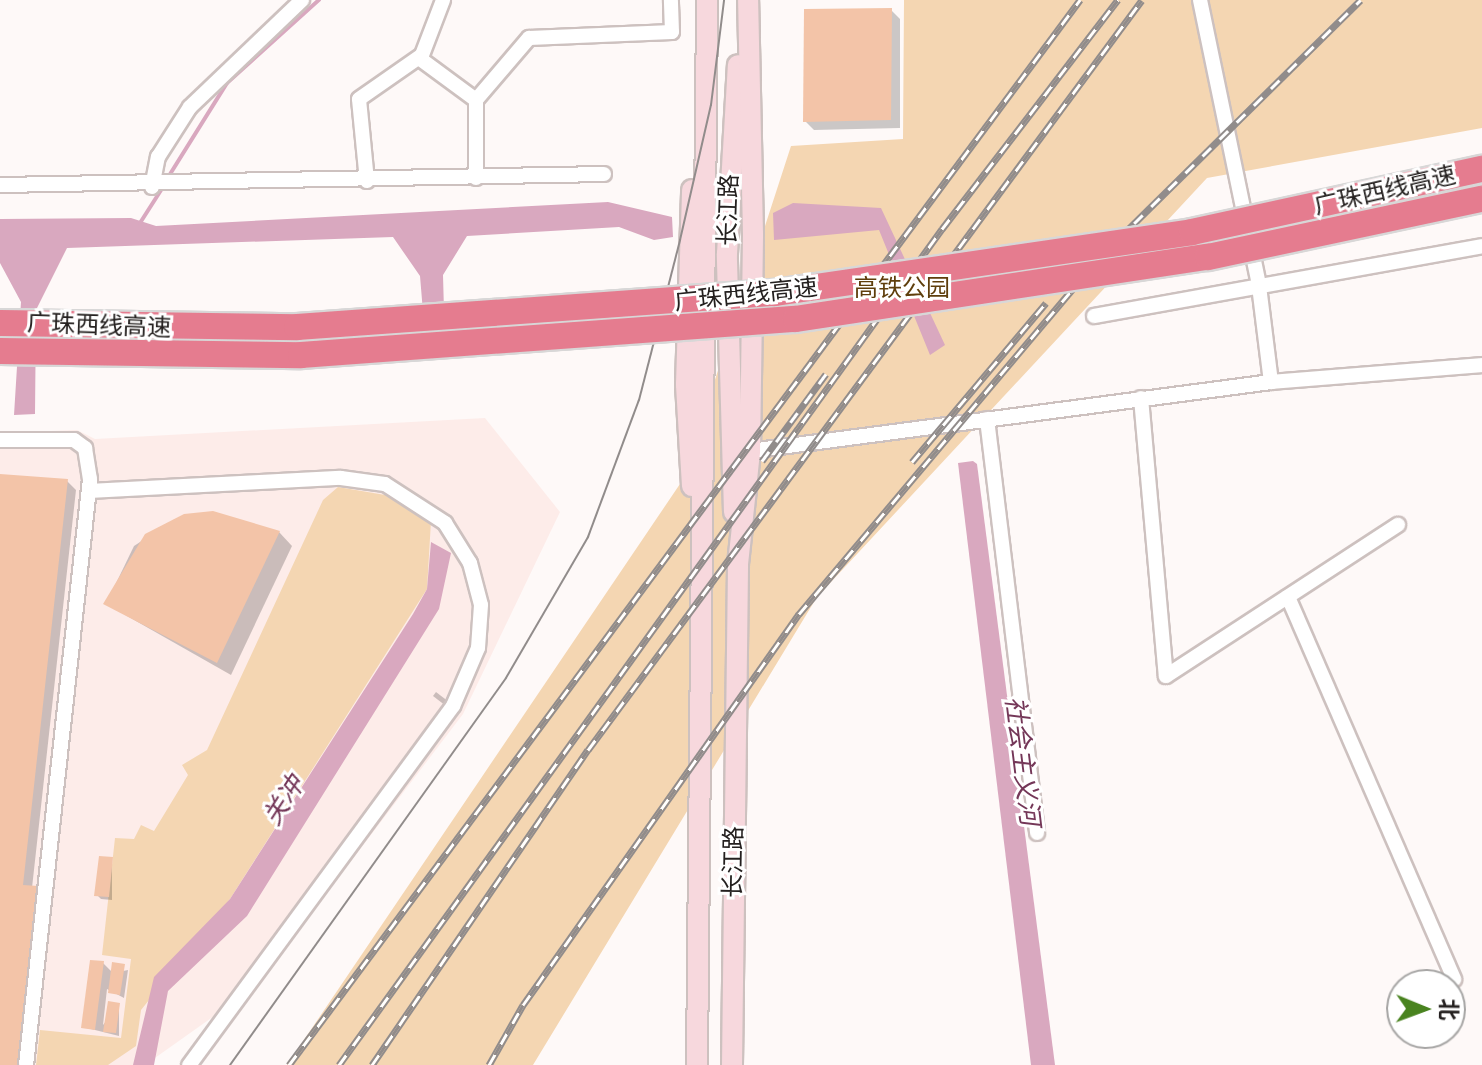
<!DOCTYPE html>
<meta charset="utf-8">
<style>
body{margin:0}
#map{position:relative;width:1482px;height:1065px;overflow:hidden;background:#fef9f8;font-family:Karla,"Noto Sans SC",sans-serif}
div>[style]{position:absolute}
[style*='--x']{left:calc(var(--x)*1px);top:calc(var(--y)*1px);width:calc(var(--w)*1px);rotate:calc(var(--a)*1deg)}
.built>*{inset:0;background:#fdece9}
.green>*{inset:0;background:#f4d6b2}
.water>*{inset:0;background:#d9a8bf}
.shadow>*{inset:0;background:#0003}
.stream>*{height:4px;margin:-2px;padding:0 2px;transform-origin:2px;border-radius:2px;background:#d9a8bf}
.building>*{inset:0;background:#f3c4a8}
.roads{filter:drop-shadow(2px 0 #cdc1bf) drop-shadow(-2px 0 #cdc1bf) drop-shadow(0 2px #cdc1bf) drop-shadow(0 -2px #cdc1bf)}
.minor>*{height:14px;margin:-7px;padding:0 7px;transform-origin:7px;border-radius:7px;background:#fff}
.secondary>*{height:20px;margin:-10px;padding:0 10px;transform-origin:10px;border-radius:10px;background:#f7d8dd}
.tram>*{height:2px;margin:-1px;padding:0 1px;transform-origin:1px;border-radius:1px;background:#918c8b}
.rail>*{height:7px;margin-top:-3.5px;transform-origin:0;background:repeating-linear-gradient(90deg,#fff 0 12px,#918c8b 0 24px);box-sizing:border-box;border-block:2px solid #918c8b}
.bridges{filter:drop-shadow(2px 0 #d8d7d7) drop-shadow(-2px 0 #d8d7d7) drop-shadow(0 2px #d8d7d7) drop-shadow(0 -2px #d8d7d7)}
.motorway-bridge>*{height:26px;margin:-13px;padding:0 13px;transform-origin:13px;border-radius:13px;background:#e57c8f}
span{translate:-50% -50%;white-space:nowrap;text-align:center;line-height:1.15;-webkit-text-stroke:6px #fff;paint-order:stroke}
.street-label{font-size:24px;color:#24201f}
.park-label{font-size:24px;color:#5f3e0c}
.water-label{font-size:26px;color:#743758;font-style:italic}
.north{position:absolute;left:1386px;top:969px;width:80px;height:80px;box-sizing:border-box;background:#fff;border:2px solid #a7a6a5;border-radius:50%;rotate:91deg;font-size:22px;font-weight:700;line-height:32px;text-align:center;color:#24201f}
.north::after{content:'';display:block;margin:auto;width:28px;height:36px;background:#49831f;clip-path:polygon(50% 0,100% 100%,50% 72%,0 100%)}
</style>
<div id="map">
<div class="built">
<div style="clip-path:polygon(485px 418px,560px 512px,463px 714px,255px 987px,145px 1065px,0 1065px,0 433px,77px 430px,95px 439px)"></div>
</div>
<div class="green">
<div style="clip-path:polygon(904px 0,1482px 0,1482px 128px,1207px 178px,817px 597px,533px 1065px,287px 1065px,682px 481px,791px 146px,903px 139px)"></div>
<div style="clip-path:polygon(338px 487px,391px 496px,431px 521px,427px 589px,230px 899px,141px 1010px,136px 1046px,108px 1065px,36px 1065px,40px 1030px,121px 1038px,131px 959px,102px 955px,115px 838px,134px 839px,141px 825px,154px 831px,188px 775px,182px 765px,207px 750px,323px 500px)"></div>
</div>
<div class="water">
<div style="clip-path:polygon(608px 202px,672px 217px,673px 237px,654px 240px,619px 227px,467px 236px,443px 275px,444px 311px,423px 312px,420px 276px,393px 237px,67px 248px,36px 310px,35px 414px,14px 415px,21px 302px,0 263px,0 219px,131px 218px,156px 226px)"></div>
<div style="clip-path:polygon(793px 203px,881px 208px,945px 345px,930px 355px,879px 230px,774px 240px,773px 213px)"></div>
<div style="clip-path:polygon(973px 461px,977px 464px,1055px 1065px,1031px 1065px,958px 463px)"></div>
<div style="clip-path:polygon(431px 542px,451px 553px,439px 609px,247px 916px,168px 991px,154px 1065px,133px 1065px,154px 977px,230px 899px,413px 614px,427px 589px)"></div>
</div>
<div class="shadow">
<div style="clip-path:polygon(891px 10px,900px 19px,900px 128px,814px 130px,805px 121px)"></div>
<div style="clip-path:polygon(0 476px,67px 481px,76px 490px,32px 888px,46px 897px,27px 1065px,0 1065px)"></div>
<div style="clip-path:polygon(175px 519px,279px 532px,292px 546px,231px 675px,106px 604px,134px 546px)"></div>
<div style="clip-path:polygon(436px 692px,449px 702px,446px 706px,433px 696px)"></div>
<div style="clip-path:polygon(112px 859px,112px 900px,101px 899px,97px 895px)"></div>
<div style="clip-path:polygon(103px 963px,113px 973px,128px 970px,124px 998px,107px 989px,103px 1025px,119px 1005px,119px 1036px,83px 1027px)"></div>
</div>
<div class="stream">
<div style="--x:167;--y:179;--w:113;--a:-58"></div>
<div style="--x:227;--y:83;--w:124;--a:-42.1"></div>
<div style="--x:140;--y:223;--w:43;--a:-57.4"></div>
</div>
<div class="building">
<div style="clip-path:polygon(892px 8px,891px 120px,803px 122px,804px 9px)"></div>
<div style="clip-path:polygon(0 474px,68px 479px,23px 885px,38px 886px,18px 1065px,0 1065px)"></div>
<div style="clip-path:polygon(213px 511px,280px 531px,217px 663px,103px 604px,145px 534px,184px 514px)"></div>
<div style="clip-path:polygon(99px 856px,113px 857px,109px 897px,94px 896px)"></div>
<div style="clip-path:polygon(90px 960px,104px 961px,95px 1030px,81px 1028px)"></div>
<div style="clip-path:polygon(112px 962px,125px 964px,120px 995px,108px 993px)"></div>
<div style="clip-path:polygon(108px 1001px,120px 1003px,116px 1033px,103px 1032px)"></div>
</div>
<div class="roads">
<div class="minor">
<div style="--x:1200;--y:0;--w:292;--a:78.3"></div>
<div style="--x:1259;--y:286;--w:97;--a:82.9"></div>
<div style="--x:419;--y:58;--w:71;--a:36.4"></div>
<div style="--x:476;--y:178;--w:78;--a:-90"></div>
<div style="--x:476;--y:100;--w:82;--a:-49.5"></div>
<div style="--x:529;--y:38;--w:143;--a:-2.4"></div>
<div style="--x:672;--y:32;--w:32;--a:-92"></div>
<div style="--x:367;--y:181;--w:82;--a:-95.6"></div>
<div style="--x:359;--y:99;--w:77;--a:-34.9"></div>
<div style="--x:422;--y:55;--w:59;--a:-69.1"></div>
<div style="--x:0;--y:185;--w:604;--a:-1.04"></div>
<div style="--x:152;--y:187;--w:31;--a:-79"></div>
<div style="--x:158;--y:157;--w:59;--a:-57.4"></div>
<div style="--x:190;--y:107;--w:155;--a:-43.7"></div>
<div style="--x:1094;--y:316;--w:394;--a:-10.2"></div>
<div style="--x:1141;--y:398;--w:279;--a:84.9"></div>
<div style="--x:1166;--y:676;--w:277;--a:-33.1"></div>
<div style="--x:987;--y:419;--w:417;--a:83.1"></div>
<div style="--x:0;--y:440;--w:74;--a:0"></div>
<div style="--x:74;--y:440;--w:14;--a:36"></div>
<div style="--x:85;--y:448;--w:31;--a:81"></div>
<div style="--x:90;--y:479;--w:589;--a:96.23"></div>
<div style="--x:750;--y:451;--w:526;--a:-7.54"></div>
<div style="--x:1271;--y:382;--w:212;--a:-4.6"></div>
<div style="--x:89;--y:491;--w:252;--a:-3"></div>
<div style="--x:341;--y:478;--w:44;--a:7.8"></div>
<div style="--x:385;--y:484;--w:72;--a:33"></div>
<div style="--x:445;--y:523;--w:47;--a:58"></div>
<div style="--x:470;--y:563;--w:43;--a:75.3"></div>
<div style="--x:481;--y:605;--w:43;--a:94"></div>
<div style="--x:478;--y:648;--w:63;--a:113.3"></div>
<div style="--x:453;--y:706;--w:446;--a:126.3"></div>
<div style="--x:1288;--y:597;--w:417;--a:66.5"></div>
</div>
<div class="secondary">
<div style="--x:692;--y:486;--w:102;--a:-93.4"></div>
<div style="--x:686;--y:384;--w:194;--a:-88.2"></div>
<div style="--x:734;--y:512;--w:258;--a:-91.6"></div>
<div style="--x:727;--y:254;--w:189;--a:-86.7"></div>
<div style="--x:697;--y:1065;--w:1065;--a:-89.46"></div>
<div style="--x:732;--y:1065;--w:501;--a:-89.31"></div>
<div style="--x:738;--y:564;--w:114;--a:-83.9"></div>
<div style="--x:750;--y:451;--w:217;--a:-89.2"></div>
<div style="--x:753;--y:234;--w:234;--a:-91.2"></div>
</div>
</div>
<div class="tram">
<div style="--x:230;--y:1065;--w:475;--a:-54.5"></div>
<div style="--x:506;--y:678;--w:163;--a:-59.8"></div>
<div style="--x:588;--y:537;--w:146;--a:-69.6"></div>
<div style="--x:639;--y:400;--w:165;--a:-75.6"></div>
<div style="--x:680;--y:240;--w:139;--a:-77.1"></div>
<div style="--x:711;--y:105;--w:106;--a:-82.9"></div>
</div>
<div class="rail">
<div style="--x:762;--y:461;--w:108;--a:-53.7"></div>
<div style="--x:912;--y:462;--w:208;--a:-49.9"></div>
<div style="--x:289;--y:1065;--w:1327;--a:-53.4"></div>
<div style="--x:339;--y:1065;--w:1031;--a:-54.2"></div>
<div style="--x:942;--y:229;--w:289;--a:-52.5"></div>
<div style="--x:372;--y:1065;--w:382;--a:-55.6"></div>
<div style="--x:588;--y:750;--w:932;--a:-53.55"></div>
<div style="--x:489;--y:1065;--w:69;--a:-60.5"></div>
<div style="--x:523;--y:1005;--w:479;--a:-54.8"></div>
<div style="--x:799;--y:614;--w:467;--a:-49.9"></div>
<div style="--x:1100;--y:257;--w:366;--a:-44.6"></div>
</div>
<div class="bridges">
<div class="motorway-bridge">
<div style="--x:0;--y:323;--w:297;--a:0.8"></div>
<div style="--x:297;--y:327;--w:479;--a:-4.1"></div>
<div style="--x:775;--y:293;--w:421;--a:-8.3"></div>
<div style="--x:1192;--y:232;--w:297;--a:-12.3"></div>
<div style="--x:0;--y:351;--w:301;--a:0.8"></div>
<div style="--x:301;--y:355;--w:496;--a:-4.2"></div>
<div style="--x:796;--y:319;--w:417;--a:-8.6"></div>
<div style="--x:1208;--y:257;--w:280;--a:-12"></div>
</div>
</div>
<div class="street-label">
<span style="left:1385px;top:191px;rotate:-13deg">广珠西线高速</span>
<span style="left:729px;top:210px;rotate:-88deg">长江路</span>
<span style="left:746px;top:295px;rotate:-6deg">广珠西线高速</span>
<span style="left:99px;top:326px;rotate:2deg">广珠西线高速</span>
<span style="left:734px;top:862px;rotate:-89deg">长江路</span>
</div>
<div class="park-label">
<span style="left:902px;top:289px">高铁公园</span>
</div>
<div class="water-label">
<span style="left:1022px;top:761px;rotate:83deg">社会主义河</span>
<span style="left:284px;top:801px;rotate:-57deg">关冲</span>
</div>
<div class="north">北</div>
</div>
